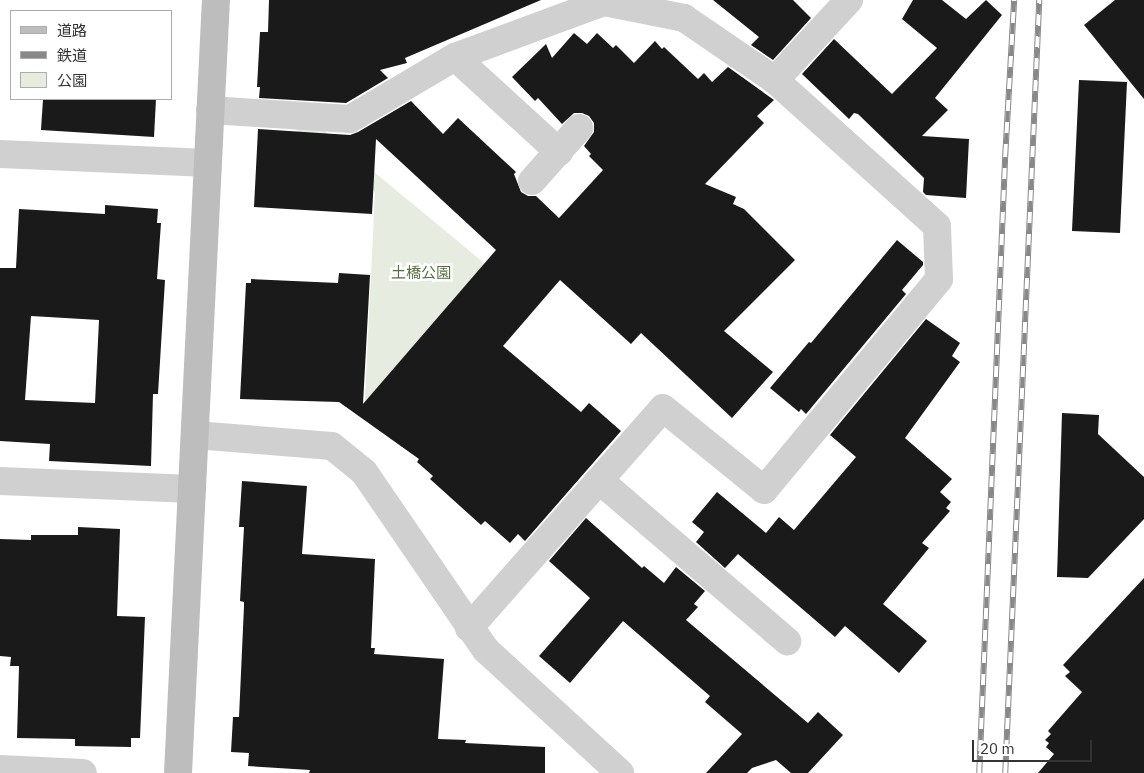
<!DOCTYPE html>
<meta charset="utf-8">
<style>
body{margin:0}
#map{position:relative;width:1144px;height:773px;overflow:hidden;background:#fff;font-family:"IBM Plex Sans","Noto Sans JP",sans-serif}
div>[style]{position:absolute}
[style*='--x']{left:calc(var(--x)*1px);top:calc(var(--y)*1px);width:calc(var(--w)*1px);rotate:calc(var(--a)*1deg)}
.green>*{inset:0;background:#e6ecdf}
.building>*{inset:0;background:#1a1a1a}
.street>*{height:28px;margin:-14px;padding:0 14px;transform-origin:14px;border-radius:14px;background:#d0d0d0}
.secondary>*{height:28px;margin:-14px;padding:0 14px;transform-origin:14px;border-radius:14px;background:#bdbdbd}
.rail>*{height:5.5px;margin-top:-2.75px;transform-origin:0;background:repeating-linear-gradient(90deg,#fff 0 11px,#888 0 22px);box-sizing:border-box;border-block:1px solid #888}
span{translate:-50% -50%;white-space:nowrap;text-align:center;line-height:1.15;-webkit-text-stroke:5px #fff;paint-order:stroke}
.park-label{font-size:15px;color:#56703f}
.legend{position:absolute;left:10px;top:10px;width:162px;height:90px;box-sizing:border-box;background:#fff;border:1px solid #adadad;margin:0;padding:6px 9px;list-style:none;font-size:15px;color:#333}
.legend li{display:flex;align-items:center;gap:10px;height:25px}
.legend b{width:25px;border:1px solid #adadad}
.scale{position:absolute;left:972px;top:740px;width:120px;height:22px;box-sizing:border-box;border:2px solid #333;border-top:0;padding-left:6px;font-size:15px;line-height:18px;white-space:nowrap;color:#333;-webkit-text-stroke:4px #fff;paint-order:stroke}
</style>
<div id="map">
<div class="green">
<div style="clip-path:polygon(287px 123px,316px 124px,489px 267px,364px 417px,375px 192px)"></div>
</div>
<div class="building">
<div style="clip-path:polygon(269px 0,541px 0,405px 58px,407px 63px,380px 70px,388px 78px,346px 103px,259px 98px,260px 87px,257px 87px,260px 32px,268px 32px)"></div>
<div style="clip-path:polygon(713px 0,793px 0,811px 18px,773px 60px,751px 45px,759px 37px)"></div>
<div style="clip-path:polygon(913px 0,942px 0,966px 19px,986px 0,1002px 15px,935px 98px,948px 110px,922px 136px,969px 139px,966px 198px,926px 195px,923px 192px,924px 178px,858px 114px,854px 113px,849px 119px,802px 74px,834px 39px,892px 94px,937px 48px,902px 19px)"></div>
<div style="clip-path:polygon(1115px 0,1144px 0,1144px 99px,1084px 25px)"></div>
<div style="clip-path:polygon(574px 33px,587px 44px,597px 33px,613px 48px,616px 45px,634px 63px,655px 41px,662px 49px,664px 47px,698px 79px,704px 73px,712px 82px,728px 67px,774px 100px,757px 116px,764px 123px,705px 184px,736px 197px,733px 204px,744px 209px,795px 260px,724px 331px,773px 372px,732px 418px,641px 333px,631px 344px,560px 280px,503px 346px,581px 412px,589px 403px,621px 431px,525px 541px,518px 534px,510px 543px,485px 521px,481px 525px,430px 479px,433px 476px,417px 462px,419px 459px,339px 402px,240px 399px,246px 283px,251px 283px,251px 279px,338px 283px,339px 273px,370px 275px,363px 404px,496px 250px,376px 139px,372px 214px,254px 207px,258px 129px,350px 135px,358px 132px,411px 101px,443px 134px,458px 118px,516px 172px,514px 174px,521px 192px,528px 196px,536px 196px,559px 218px,603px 170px,589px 156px,591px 154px,584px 146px,594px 132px,594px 123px,589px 116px,582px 113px,574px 113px,562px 124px,538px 98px,535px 101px,512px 77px,546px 44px,552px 58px)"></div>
<div style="clip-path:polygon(1079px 80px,1127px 82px,1120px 233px,1072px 231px)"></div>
<div style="clip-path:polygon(43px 99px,156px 99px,154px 137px,41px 130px)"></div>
<div style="clip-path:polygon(evenodd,105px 205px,158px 209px,157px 223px,161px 223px,157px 279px,165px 280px,158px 394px,153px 394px,151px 466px,49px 461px,50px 444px,0 441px,0 268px,16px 268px,19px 209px,105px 214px,105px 205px,31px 316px,99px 320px,95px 403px,25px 400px,31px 316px)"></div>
<div style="clip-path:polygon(897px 240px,923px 262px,923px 265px,902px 290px,906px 294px,806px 414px,801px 409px,799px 412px,770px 388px,809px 342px,811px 343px)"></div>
<div style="clip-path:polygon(926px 319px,960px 343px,952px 356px,960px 362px,905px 438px,952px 479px,940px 492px,951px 502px,946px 508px,950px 511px,922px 543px,929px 548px,883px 604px,927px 641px,899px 673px,845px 626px,835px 637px,738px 554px,725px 568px,696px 542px,704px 532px,692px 522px,717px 492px,766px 533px,779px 517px,794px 530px,856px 457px,830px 435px)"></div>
<div style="clip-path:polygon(1062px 413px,1099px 415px,1098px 434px,1144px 477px,1144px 519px,1088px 578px,1057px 577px)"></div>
<div style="clip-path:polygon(242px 481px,307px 486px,302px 554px,375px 559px,371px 648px,375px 648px,374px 654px,444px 659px,438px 739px,466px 740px,465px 743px,545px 747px,545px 773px,309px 773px,310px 770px,248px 766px,249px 753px,231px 752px,233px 717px,239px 717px,244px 606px,244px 602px,240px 601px,244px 527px,239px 527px)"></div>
<div style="clip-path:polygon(586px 518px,642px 568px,644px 566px,664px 583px,676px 567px,705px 591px,694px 604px,698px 607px,686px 620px,808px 723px,818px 712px,843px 735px,808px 773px,791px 773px,776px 760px,752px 768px,747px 773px,706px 773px,742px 734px,705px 702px,710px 696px,623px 621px,570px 683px,539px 656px,590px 598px,549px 561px)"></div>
<div style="clip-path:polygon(78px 527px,120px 529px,117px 616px,145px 617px,140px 738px,131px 738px,131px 747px,75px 746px,75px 739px,17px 738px,19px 666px,10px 666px,11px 657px,0 656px,0 539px,31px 540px,31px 535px,78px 535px)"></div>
<div style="clip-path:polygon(1144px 578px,1144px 773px,1038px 773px,1054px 754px,1046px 747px,1049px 743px,1045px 740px,1051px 734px,1048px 731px,1082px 692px,1065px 676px,1070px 672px,1063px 665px)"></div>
</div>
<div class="street">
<div style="--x:455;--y:57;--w:141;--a:42.4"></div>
<div style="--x:210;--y:110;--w:140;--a:3.7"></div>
<div style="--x:350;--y:119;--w:122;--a:-30.6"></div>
<div style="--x:455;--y:57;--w:159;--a:-20.3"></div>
<div style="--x:604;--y:2;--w:82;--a:11.3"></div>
<div style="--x:684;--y:18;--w:110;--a:34.3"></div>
<div style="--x:775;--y:80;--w:109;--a:-47.2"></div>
<div style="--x:0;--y:154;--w:208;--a:2.5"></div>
<div style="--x:532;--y:181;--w:71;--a:-48.4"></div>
<div style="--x:195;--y:435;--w:137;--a:4.6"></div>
<div style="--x:332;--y:446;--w:41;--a:39.1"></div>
<div style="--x:364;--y:472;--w:216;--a:55.6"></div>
<div style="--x:486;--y:650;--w:182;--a:42.5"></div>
<div style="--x:599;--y:480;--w:248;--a:40.6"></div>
<div style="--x:0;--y:481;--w:192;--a:2.4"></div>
<div style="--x:469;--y:628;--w:293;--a:-48.6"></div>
<div style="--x:663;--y:408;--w:130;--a:39.1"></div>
<div style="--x:764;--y:490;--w:274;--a:-50.3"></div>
<div style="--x:939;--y:279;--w:53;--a:-92.2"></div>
<div style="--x:937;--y:226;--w:218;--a:-138"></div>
<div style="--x:0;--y:769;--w:83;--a:2.8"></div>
</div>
<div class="secondary">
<div style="--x:178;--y:773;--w:774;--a:-87.19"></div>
</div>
<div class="rail">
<div style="--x:979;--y:773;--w:619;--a:-87.59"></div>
<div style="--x:1005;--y:155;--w:155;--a:-86.7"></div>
<div style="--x:1005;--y:773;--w:774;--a:-87.48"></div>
</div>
<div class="park-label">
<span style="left:421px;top:273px">土橋公園</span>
</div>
<ul class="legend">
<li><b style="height:6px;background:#bdbdbd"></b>道路</li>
<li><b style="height:6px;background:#888"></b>鉄道</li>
<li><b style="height:14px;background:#e6ecdf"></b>公園</li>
</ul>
<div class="scale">20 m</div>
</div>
